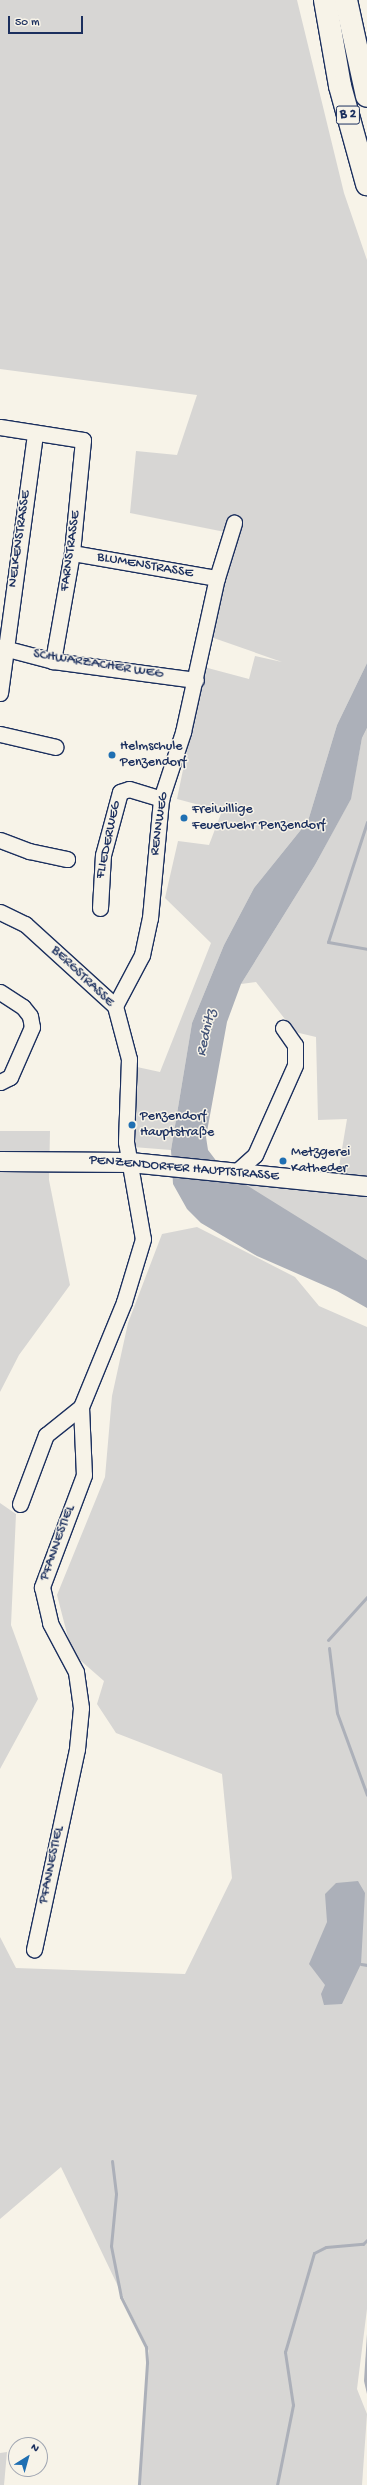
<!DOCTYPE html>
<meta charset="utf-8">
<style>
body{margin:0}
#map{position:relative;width:367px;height:2485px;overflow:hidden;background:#f7f3e8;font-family:"Gochi Hand",sans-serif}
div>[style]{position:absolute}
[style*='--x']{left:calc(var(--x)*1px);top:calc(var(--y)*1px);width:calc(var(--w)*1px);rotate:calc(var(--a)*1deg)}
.green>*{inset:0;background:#d7d6d4}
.water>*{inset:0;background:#acb0b9}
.stream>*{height:3px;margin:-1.5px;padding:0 1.5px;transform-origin:1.5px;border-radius:1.5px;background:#acb0b9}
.roads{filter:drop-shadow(1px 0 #1b2f5e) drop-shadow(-1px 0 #1b2f5e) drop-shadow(0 1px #1b2f5e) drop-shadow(0 -1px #1b2f5e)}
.minor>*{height:15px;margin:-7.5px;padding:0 7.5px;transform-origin:7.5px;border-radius:7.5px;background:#f7f3e8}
.major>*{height:19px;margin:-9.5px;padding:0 9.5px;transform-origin:9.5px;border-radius:9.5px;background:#f7f3e8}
.highway>*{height:22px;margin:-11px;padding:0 11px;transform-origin:11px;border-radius:11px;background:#f7f3e8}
.dots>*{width:11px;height:11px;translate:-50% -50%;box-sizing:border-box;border:2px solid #f7f3e8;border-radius:50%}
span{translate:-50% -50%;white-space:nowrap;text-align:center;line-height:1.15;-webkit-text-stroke:3px #f7f3e8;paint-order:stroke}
.shield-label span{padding:1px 3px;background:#f7f3e8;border:1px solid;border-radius:3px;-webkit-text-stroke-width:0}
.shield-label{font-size:13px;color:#1b2f5e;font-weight:700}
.street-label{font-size:14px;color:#1b2f5e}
.poi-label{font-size:14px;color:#1b2f5e}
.left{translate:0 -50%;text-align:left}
.water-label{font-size:15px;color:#465679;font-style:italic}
.north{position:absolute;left:8px;top:2437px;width:40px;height:40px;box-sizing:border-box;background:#f7f3e8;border:1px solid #9fa5b1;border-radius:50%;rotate:37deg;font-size:11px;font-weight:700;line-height:16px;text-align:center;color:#1b2f5e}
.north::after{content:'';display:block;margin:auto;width:14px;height:18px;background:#1f6fb2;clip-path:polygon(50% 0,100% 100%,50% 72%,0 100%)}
.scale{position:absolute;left:8px;top:16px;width:75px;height:18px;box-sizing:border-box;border:2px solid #1b2f5e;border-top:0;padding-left:5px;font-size:12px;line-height:14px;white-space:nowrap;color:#1b2f5e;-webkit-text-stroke:3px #f7f3e8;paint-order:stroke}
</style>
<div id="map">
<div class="green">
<div style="clip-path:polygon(0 0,297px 0,344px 193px,367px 260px,367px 663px,337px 725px,308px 821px,254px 888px,224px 945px,192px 1023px,171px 1150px,133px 1147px,137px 1067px,160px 1072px,211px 943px,165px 898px,178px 841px,209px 845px,222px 811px,177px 799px,204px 667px,249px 679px,255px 656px,282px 662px,208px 636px,235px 534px,130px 513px,136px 451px,177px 455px,197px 395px,0 369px)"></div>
<div style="clip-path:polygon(367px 728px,367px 1260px,243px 1185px,335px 1191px,347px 1119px,318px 1120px,316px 1037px,295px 1032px,256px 982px,241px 984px,315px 865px,350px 800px,362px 738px)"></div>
<div style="clip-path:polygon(0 1131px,50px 1131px,49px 1180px,70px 1285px,19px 1355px,0 1392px)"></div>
<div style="clip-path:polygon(197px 1227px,295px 1277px,319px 1306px,367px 1327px,367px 2309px,357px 2389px,367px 2414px,362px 2485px,140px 2485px,149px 2351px,61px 2167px,0 2219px,0 1937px,16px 1968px,185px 1974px,232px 1878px,222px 1774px,116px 1733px,97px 1704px,104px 1681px,72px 1653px,57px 1595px,105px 1477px,112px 1396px,128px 1323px,162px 1234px)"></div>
<div style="clip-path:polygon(0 1503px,16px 1514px,11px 1625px,38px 1699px,0 1769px)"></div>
<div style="clip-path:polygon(7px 2452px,4px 2485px,0 2485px,0 2453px)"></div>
</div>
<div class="water">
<div style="clip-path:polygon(367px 663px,367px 728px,362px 738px,351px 799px,315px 865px,241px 984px,227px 1022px,206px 1137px,208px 1150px,224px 1171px,367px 1260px,367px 1308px,337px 1291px,257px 1256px,201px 1223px,187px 1209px,173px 1184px,171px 1150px,192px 1023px,224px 945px,254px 888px,308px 821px,337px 725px)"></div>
<div style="clip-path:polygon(358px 1881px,365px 1893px,361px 1964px,342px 2004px,324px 2005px,321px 1994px,325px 1985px,309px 1964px,327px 1922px,325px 1894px,336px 1883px)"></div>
<div style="clip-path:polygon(367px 2334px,367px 2394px,364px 2381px)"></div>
</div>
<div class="stream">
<div style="--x:367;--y:822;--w:126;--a:108"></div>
<div style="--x:328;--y:942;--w:40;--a:10"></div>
<div style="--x:328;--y:1640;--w:58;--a:-47.8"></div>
<div style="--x:329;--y:1648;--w:65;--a:83"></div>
<div style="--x:337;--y:1713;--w:87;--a:69.9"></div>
<div style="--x:361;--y:1964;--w:6;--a:9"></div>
<div style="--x:112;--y:2161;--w:33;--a:83"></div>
<div style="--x:116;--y:2194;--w:52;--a:95.5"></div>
<div style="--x:111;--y:2246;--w:52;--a:78.9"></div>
<div style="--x:121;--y:2297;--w:56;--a:63.4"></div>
<div style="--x:146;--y:2347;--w:16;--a:86"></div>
<div style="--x:147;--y:2363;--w:122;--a:93.8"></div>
<div style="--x:277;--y:2485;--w:82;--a:-78.7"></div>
<div style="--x:293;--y:2405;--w:54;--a:-98.6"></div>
<div style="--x:285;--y:2352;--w:103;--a:-73.7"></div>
<div style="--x:314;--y:2253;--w:13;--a:-27"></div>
<div style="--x:326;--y:2247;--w:37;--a:-5"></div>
<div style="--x:363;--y:2244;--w:6;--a:-45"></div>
</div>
<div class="roads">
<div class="minor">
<div style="--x:0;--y:427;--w:84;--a:8.9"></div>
<div style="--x:83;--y:440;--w:114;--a:95.6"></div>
<div style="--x:72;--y:553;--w:110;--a:100"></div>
<div style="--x:72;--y:553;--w:147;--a:9.8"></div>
<div style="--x:0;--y:647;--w:55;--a:14.8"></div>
<div style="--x:53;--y:661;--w:144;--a:7.6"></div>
<div style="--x:0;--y:693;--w:262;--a:-82.3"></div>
<div style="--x:0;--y:734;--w:57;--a:13.1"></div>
<div style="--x:0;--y:840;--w:31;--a:21"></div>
<div style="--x:29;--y:851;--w:39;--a:12"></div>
<div style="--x:100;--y:908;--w:53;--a:-86.8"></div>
<div style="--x:103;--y:855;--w:65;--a:-74.9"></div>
<div style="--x:120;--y:792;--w:9;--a:-18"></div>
<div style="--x:129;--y:789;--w:34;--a:17"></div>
<div style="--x:0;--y:912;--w:28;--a:26"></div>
<div style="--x:25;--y:924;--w:122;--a:42.3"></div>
<div style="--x:115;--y:1006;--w:55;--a:75.2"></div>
<div style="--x:129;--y:1059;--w:83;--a:92.1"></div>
<div style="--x:126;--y:1142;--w:98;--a:80.1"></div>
<div style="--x:143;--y:1239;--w:66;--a:106.8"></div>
<div style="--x:124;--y:1302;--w:113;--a:112.3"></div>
<div style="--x:81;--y:1407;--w:68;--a:87.5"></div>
<div style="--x:84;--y:1475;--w:120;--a:110.6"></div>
<div style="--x:42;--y:1587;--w:37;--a:77"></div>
<div style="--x:50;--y:1623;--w:55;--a:62"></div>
<div style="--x:76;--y:1672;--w:36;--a:82"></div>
<div style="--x:81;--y:1708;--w:41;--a:95.6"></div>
<div style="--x:77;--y:1749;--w:205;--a:102.1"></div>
<div style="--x:0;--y:992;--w:27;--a:33"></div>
<div style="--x:23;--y:1007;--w:11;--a:52"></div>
<div style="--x:30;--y:1016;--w:11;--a:80"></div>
<div style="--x:32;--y:1027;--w:55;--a:113.7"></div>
<div style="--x:10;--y:1077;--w:11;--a:153"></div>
<div style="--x:115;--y:1006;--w:58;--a:-62.1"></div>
<div style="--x:142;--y:955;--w:38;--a:-78"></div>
<div style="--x:150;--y:918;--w:120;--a:-84.7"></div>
<div style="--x:161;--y:799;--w:71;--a:-71.8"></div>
<div style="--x:183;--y:732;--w:158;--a:-77.6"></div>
<div style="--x:217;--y:578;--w:58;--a:-72.8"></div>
<div style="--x:236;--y:1172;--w:25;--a:-42"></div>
<div style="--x:255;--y:1155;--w:98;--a:-66"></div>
<div style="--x:295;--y:1065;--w:20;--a:-90"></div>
<div style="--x:295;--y:1045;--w:21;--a:-125"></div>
<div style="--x:20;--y:1504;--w:74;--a:-69.4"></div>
<div style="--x:46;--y:1435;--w:45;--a:-38.7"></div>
</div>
<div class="major">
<div style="--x:0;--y:1161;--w:130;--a:0.4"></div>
<div style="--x:130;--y:1162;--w:238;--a:5.8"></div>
</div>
<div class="highway">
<div style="--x:325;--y:0;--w:87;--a:80.1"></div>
<div style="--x:340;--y:86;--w:102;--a:74.6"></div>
<div style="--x:346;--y:0;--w:98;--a:77.7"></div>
</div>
</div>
<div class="dots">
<div style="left:112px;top:755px;background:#1f6fb2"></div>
<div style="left:184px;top:818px;background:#1f6fb2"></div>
<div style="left:132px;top:1125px;background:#1f6fb2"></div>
<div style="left:283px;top:1161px;background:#1f6fb2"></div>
</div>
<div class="shield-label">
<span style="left:348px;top:115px">B 2</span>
</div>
<div class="street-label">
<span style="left:20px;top:539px;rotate:-82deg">NELKENSTRASSE</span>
<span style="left:71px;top:551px;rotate:-82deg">FARNSTRASSE</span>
<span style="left:145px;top:566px;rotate:10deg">BLUMENSTRASSE</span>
<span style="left:98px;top:665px;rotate:9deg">SCHWARZACHER WEG</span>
<span style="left:160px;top:824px;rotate:-82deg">RENNWEG</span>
<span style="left:109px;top:840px;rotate:-78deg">FLIEDERWEG</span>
<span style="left:82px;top:977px;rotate:44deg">BERGSTRASSE</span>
<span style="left:184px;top:1169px;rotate:5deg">PENZENDORFER HAUPTSTRASSE</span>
<span style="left:58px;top:1543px;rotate:-70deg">PFANNESTIEL</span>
<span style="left:52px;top:1865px;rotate:-78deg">PFANNESTIEL</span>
</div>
<div class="poi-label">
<span class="left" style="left:120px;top:755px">Helmschule<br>Penzendorf</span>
<span class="left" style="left:192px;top:818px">Freiwillige<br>Feuerwehr Penzendorf</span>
<span class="left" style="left:140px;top:1125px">Penzendorf<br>Hauptstraße</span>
<span class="left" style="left:291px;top:1161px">Metzgerei<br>Katheder</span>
</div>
<div class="water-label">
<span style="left:207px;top:1033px;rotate:-77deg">Rednitz</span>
</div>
<div class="north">N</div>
<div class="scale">50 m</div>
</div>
